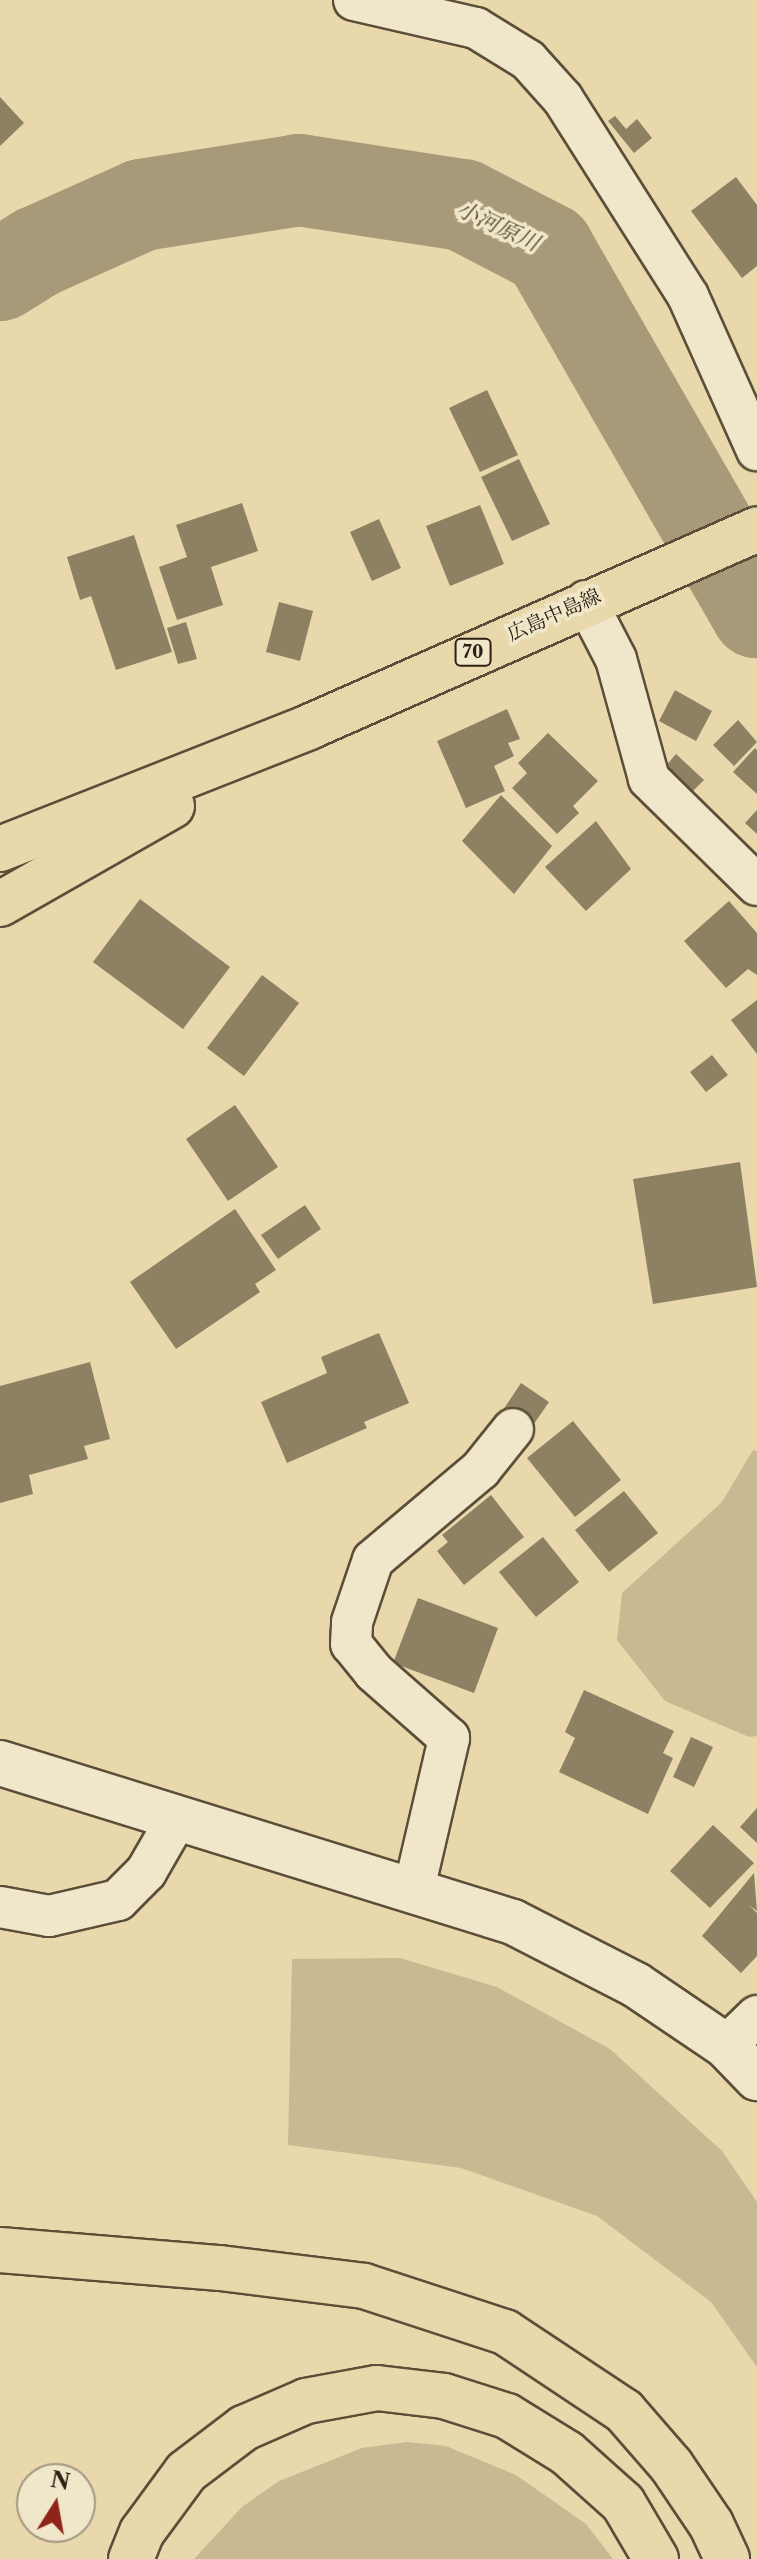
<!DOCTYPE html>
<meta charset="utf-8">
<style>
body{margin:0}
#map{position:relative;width:757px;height:2559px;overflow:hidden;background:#e8d8ac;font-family:"Libre Caslon Text","Noto Serif JP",serif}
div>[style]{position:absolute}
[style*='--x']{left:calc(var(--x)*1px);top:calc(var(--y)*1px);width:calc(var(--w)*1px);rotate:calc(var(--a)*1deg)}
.green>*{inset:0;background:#c8b992}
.river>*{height:92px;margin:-46px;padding:0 46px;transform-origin:46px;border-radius:46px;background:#a89978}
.building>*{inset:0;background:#8e8062}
.roads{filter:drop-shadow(2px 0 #5c4e38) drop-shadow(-2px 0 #5c4e38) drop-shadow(0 2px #5c4e38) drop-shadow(0 -2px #5c4e38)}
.minor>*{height:40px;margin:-20px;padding:0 20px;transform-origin:20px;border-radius:20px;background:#f0e6c9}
.tertiary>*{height:44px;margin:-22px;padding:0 22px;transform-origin:22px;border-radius:22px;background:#f0e6c9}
.primary>*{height:44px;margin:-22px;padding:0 22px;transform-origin:22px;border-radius:22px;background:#e8d8ac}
.motorway>*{height:44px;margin:-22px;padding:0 22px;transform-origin:22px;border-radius:22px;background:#e8d8ac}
span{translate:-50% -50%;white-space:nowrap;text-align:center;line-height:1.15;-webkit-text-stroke:7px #f0e6c9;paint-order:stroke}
.shield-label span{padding:2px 6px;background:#f0e6c9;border:2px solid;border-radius:6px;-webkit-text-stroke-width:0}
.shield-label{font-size:18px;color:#2d2012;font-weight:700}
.street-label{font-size:20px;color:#2d2012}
.water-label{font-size:22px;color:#584a36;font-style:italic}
.north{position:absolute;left:16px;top:2463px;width:80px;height:80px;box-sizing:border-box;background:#f0e6c9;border:2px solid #a29780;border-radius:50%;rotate:11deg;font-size:22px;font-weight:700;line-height:32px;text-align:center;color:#2d2012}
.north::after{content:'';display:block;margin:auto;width:28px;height:36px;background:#8f2418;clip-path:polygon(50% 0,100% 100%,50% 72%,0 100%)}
</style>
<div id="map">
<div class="green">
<div style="clip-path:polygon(753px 1450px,757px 1451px,757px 1736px,749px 1737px,665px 1701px,617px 1640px,622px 1593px,722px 1502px)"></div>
<div style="clip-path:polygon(400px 1958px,497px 1987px,610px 2049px,722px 2151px,757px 2202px,757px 2367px,711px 2302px,597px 2216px,461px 2168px,288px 2145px,292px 1959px)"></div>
<div style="clip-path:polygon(407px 2442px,446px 2446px,516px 2475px,586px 2524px,613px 2559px,194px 2559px,242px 2507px,279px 2481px,362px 2448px)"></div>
</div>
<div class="river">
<div style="--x:0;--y:275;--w:44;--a:-31.9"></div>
<div style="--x:37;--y:252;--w:115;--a:-24.1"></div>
<div style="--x:142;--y:205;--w:159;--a:-9"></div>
<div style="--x:299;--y:180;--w:166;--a:8.7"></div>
<div style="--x:463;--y:205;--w:96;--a:27.4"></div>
<div style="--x:548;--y:249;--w:419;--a:60.1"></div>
</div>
<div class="building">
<div style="clip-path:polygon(0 97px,24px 123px,0 146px)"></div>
<div style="clip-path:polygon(615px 116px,626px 129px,637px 119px,652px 138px,634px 153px,608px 121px)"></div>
<div style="clip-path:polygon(736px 177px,757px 205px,757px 266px,742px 278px,691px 211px)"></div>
<div style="clip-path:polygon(487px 390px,518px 455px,480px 472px,449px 408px)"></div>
<div style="clip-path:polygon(519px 459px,550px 524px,512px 541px,481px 477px)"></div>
<div style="clip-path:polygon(242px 503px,258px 551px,211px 567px,223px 605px,177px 620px,159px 567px,187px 557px,176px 525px)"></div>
<div style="clip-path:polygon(480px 505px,504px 564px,450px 586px,426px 526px)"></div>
<div style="clip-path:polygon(379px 519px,401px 568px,372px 581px,350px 532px)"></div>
<div style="clip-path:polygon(134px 535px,172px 652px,116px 670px,91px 596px,80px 600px,67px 557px)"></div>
<div style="clip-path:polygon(279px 602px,313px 611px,300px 661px,266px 652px)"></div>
<div style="clip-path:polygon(186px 622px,197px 659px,178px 664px,167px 628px)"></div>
<div style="clip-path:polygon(675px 690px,712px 711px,696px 741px,659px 721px)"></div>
<div style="clip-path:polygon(507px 709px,520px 739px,508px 743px,514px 756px,494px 766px,505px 791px,466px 808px,437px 741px)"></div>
<div style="clip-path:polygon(738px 720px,757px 742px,734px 766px,713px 745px)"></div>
<div style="clip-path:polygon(548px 733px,598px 781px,573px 806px,579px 813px,557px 834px,512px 788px,527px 773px,518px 763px)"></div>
<div style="clip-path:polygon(755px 748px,757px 750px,757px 794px,733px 772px)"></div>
<div style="clip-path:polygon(676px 754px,704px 780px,692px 792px,665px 767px)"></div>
<div style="clip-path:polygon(501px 795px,552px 846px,514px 894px,462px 841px)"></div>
<div style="clip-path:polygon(757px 810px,757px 834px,745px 823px)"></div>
<div style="clip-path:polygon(596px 821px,631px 869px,586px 911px,545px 867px)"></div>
<div style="clip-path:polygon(140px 899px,230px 967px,183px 1029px,93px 962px)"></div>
<div style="clip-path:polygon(729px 901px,757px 933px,757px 975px,748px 969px,726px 988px,684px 941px)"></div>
<div style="clip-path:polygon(262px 975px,299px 1003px,244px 1076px,207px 1048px)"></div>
<div style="clip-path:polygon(757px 1000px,757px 1054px,731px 1020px)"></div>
<div style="clip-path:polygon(712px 1055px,728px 1075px,706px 1092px,690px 1072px)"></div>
<div style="clip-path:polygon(235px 1105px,278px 1167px,228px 1201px,186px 1139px)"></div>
<div style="clip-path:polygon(740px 1162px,757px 1287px,653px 1304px,633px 1179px)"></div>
<div style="clip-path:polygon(305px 1205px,321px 1229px,278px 1259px,261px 1235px)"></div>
<div style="clip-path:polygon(235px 1209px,276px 1270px,255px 1284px,260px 1292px,176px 1349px,130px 1282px)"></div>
<div style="clip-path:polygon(379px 1333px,409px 1403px,364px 1422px,367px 1428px,287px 1463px,261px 1402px,327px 1373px,321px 1357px)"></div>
<div style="clip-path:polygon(90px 1362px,110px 1439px,84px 1446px,88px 1459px,29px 1475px,33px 1494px,0 1503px,0 1386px)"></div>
<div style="clip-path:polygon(521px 1383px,549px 1402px,527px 1434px,499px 1416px)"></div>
<div style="clip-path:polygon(573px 1421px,621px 1480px,575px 1517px,527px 1458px)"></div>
<div style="clip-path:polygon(624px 1491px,658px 1533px,609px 1572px,575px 1530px)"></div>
<div style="clip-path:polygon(491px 1495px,524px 1537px,464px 1585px,437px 1551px,448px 1542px,442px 1535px)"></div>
<div style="clip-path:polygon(543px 1537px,579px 1582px,536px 1617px,499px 1572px)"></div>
<div style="clip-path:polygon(418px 1598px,498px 1628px,474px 1693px,393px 1663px)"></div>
<div style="clip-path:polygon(584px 1690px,674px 1731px,663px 1753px,673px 1758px,648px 1814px,559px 1772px,575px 1738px,565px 1732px)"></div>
<div style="clip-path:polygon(691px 1737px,713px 1747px,694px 1787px,673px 1777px)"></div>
<div style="clip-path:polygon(757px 1808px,757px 1843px,740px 1827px)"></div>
<div style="clip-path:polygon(713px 1825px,754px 1863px,710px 1908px,670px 1871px)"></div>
<div style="clip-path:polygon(754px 1873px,757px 1911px,749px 1905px,757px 1913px,757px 1956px,741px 1973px,702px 1936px)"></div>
</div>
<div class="roads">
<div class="minor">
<div style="--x:354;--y:0;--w:125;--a:12.9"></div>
<div style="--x:476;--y:28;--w:61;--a:31.6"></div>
<div style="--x:528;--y:60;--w:52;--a:48.1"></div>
<div style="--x:563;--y:99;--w:233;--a:57.6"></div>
<div style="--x:688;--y:296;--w:169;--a:65.9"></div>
<div style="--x:586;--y:601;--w:65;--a:62.7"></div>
<div style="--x:616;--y:659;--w:124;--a:74.6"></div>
<div style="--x:649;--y:779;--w:151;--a:44.5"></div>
<div style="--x:414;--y:1889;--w:155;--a:-76.9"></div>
<div style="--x:449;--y:1738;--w:100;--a:-138.7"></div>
<div style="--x:374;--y:1672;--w:36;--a:-129"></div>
<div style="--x:351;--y:1644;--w:22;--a:-87"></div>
<div style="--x:352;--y:1622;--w:65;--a:-71.3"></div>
<div style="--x:373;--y:1560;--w:141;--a:-40.1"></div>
<div style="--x:481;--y:1469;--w:51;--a:-51.3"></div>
<div style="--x:0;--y:1907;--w:50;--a:10.4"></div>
<div style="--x:49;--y:1916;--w:71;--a:-13.1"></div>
<div style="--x:118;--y:1900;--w:40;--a:-45"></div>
<div style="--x:146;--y:1872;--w:62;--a:-60.1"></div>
<div style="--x:726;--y:2046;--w:43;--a:-44.1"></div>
</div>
<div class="tertiary">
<div style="--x:0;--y:1763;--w:537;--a:17.22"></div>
<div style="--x:513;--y:1922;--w:138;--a:27.1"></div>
<div style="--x:636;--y:1985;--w:109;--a:34.1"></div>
<div style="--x:726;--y:2046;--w:45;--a:45.9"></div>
</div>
<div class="primary">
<div style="--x:0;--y:849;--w:332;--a:-21.5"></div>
<div style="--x:309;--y:727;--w:490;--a:-23.8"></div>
<div style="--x:0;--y:904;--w:198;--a:-29.7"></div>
</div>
<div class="motorway">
<div style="--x:0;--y:2250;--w:221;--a:4.7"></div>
<div style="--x:220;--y:2268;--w:145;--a:7.1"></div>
<div style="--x:364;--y:2286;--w:148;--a:18.1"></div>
<div style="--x:505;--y:2332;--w:143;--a:33.6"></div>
<div style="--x:624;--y:2411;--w:72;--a:49"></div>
<div style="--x:671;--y:2465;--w:71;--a:55.9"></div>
<div style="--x:711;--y:2524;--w:38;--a:65"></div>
<div style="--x:131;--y:2559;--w:29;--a:-68"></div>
<div style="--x:142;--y:2532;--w:74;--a:-53.7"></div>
<div style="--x:186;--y:2472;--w:73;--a:-37.2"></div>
<div style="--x:244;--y:2428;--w:68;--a:-23.5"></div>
<div style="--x:306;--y:2401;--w:72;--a:-10.4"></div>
<div style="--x:377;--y:2388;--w:67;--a:6.8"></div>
<div style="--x:444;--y:2396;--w:66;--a:17.6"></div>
<div style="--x:507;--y:2416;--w:70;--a:31.7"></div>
<div style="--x:567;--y:2453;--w:75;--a:41.8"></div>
<div style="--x:623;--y:2503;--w:65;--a:59.5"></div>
</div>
</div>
<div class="shield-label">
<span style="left:473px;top:652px">70</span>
</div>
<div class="street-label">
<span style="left:554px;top:615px;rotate:-24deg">広島中島線</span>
</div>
<div class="water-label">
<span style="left:498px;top:226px;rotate:25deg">小河原川</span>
</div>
<div class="north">N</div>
</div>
